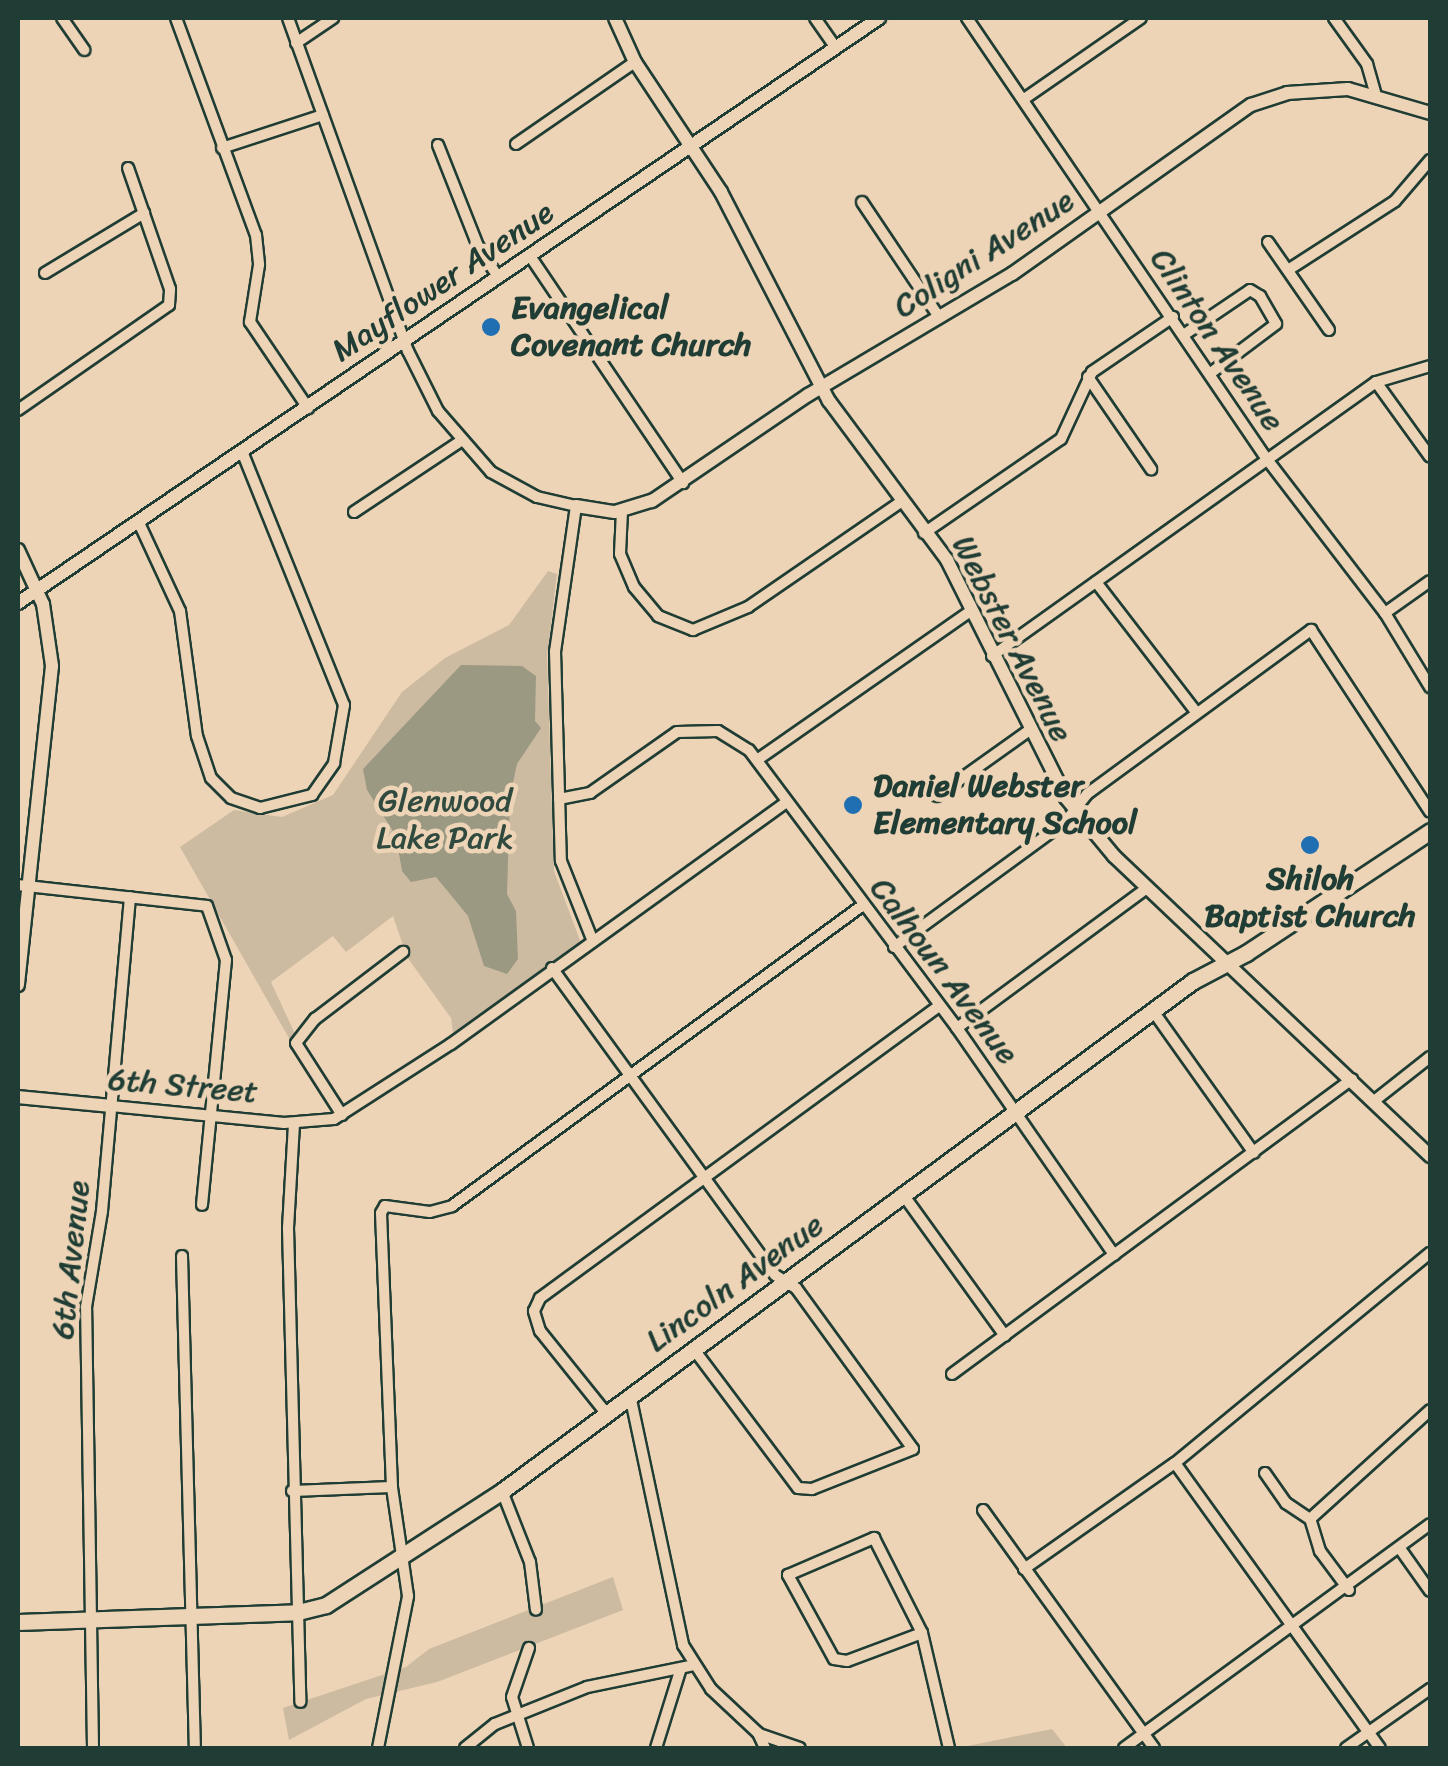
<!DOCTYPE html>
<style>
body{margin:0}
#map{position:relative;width:1448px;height:1766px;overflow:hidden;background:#eed4b6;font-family:Sriracha,sans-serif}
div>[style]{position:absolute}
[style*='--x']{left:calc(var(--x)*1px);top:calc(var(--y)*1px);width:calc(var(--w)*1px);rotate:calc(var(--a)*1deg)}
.green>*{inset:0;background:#ccbba1}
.water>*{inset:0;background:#9c9983}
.roads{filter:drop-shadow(2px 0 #1f3d34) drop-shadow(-2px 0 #1f3d34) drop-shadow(0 2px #1f3d34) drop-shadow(0 -2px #1f3d34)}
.minor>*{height:10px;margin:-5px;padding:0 5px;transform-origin:5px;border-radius:5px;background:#eed4b6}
.tertiary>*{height:12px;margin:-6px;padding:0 6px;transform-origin:6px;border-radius:6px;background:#eed4b6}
.primary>*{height:15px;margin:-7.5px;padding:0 7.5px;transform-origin:7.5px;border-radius:7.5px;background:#eed4b6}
.dots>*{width:28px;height:28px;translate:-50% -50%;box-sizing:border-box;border:5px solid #eed4b6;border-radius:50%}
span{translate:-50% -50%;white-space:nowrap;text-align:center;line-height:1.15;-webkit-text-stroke:9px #eed4b6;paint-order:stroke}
.street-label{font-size:32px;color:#1f3d34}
.poi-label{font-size:32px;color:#1f3d34;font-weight:700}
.left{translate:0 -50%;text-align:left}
.park-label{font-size:32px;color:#304a3f}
.frame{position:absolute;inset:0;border:20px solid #1f3d34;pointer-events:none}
</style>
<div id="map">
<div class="green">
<div style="clip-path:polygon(548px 571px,557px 574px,547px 656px,554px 871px,581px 943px,453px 1033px,451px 1018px,407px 957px,393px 916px,346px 952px,333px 936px,271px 982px,296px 1036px,290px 1040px,180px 847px,234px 810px,282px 817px,333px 795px,402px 692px,445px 658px,509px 625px)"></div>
<div style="clip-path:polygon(613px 1577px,623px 1610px,437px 1682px,366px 1699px,289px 1740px,283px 1708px,406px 1667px,429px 1649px)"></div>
<div style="clip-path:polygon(1052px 1729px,1067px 1748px,958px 1748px)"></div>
</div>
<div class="water">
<div style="clip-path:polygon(461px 665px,522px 666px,536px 676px,535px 721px,541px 728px,517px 764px,510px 796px,507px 894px,516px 911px,518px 959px,507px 974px,484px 966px,468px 916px,436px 877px,411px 882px,402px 871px,396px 836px,367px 790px,363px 769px)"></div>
</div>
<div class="roads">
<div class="minor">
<div style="--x:62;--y:18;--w:39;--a:55"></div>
<div style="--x:176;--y:18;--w:231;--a:69.8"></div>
<div style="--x:256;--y:235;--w:30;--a:84"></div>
<div style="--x:259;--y:265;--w:58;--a:99"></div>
<div style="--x:250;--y:322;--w:104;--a:56"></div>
<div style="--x:288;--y:18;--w:354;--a:70.2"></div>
<div style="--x:408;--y:351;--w:67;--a:63.4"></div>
<div style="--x:438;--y:411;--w:81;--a:49"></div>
<div style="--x:491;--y:472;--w:52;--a:28.5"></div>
<div style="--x:537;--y:497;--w:40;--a:13"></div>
<div style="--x:576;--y:506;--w:147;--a:98.2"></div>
<div style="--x:555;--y:651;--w:210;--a:88.4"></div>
<div style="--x:561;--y:861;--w:84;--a:68.3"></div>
<div style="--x:815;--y:18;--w:35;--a:55"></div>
<div style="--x:967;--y:18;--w:532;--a:55.8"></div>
<div style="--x:1266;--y:458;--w:195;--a:52.5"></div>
<div style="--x:1385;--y:613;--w:87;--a:58.7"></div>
<div style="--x:1334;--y:18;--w:57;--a:54.3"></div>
<div style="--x:1367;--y:64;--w:29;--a:74"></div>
<div style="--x:296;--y:43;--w:45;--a:-34"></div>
<div style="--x:1024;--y:99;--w:142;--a:-34.7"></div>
<div style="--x:516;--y:144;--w:145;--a:-34.6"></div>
<div style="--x:438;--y:145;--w:109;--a:68.4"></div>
<div style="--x:478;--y:246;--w:38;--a:57"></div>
<div style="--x:222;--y:148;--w:106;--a:-18.1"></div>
<div style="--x:862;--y:202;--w:138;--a:56.2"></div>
<div style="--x:1268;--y:242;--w:107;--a:55.3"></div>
<div style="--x:530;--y:256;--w:274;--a:56"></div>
<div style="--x:1288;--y:270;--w:127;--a:-32.8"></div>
<div style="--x:1395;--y:201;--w:54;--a:-49.5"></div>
<div style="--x:45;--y:273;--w:116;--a:-31.2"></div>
<div style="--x:1185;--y:334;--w:78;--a:-34.1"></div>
<div style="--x:1250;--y:290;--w:12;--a:31"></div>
<div style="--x:1260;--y:296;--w:32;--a:60"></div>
<div style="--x:1276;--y:324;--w:80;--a:143.1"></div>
<div style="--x:1088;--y:377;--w:112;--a:55.6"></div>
<div style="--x:1376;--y:382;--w:92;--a:54.2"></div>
<div style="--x:18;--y:410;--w:184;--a:-34.8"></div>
<div style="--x:169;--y:305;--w:16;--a:-86"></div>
<div style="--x:170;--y:289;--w:128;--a:-109.1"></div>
<div style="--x:622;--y:511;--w:43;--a:92.7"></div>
<div style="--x:620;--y:554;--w:36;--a:67"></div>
<div style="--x:634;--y:587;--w:38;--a:50"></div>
<div style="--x:658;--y:616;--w:38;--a:22"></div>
<div style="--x:693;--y:630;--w:60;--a:-22.7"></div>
<div style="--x:748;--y:607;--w:186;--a:-34.5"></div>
<div style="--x:354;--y:512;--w:128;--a:-33.6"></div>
<div style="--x:140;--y:525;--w:95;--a:65.1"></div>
<div style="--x:180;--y:611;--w:126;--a:82.3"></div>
<div style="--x:197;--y:736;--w:44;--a:71.6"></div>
<div style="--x:211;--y:778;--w:28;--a:45"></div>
<div style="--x:231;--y:798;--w:31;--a:19"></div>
<div style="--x:260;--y:808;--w:54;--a:-14"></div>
<div style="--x:312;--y:795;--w:39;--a:-55"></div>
<div style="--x:334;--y:763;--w:59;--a:-80.2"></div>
<div style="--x:344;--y:705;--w:271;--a:-111.9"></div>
<div style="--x:924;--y:533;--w:166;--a:-34.5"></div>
<div style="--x:1061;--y:439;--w:74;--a:-65.2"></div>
<div style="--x:1092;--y:372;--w:98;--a:-34.2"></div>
<div style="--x:1096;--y:582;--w:165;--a:52.4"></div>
<div style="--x:1385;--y:613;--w:55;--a:-35.4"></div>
<div style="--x:992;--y:656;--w:472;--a:-35.5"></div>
<div style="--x:1376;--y:382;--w:56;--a:-16.5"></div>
<div style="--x:757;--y:760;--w:262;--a:-34.9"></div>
<div style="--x:937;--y:796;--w:112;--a:-35.5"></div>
<div style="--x:559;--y:799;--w:32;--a:-11"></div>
<div style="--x:590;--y:793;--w:106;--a:-35"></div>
<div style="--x:677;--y:732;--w:41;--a:-1.4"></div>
<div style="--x:718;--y:731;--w:36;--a:32"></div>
<div style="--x:749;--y:750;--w:347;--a:53.2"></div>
<div style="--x:957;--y:1028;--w:276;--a:55.3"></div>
<div style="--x:18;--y:885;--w:190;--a:6.3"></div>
<div style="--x:207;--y:906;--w:57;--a:70.6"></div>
<div style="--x:226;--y:960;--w:246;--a:95.6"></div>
<div style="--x:894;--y:947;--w:213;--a:-36.2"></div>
<div style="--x:1066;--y:821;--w:34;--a:-52"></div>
<div style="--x:1087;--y:794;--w:278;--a:-36.2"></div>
<div style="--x:1311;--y:630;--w:217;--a:56.8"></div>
<div style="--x:552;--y:968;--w:379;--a:54"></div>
<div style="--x:775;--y:1275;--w:25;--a:32"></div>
<div style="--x:796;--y:1288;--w:199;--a:54"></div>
<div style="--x:913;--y:1449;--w:109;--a:158.4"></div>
<div style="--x:812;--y:1489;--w:14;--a:-176"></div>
<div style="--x:798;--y:1488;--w:175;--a:-126.9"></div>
<div style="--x:1153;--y:1011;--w:174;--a:54.6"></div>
<div style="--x:957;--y:1028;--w:236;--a:-36.4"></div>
<div style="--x:1374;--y:1101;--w:71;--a:-38.2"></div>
<div style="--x:111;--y:1106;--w:174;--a:5.6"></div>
<div style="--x:284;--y:1123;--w:50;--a:-4.6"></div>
<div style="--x:334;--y:1119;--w:139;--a:-32.7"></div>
<div style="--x:451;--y:1044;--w:413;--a:-35.8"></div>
<div style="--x:342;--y:1115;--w:85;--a:-122.6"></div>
<div style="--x:296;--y:1043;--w:31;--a:-52"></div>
<div style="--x:315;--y:1019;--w:111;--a:-37.3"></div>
<div style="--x:294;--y:1124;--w:104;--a:93.3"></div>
<div style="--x:288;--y:1228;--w:474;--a:88.5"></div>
<div style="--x:902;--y:1193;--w:176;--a:54.2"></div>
<div style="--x:182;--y:1256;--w:492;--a:88.5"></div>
<div style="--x:952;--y:1374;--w:497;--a:-36.4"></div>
<div style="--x:630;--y:1395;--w:256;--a:78"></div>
<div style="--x:683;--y:1645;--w:52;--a:57.5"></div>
<div style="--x:711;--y:1689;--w:64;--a:43.1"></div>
<div style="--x:758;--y:1733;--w:17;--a:65"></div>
<div style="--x:606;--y:1413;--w:105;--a:-128.8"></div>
<div style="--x:540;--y:1331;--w:21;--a:-107"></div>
<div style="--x:534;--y:1311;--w:14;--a:-65"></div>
<div style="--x:540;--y:1298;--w:493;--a:-36.2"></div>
<div style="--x:1175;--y:1463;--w:351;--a:54.3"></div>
<div style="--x:1265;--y:1473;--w:37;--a:55"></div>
<div style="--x:1286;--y:1503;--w:29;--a:34"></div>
<div style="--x:292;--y:1491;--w:100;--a:-2.3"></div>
<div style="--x:502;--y:1491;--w:76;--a:68.5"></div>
<div style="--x:530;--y:1562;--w:48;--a:82.9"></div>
<div style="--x:983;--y:1510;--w:293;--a:54.3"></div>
<div style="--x:1401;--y:1550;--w:50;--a:54.7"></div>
<div style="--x:1024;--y:1569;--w:184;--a:-35.1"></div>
<div style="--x:1175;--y:1463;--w:330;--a:-39.5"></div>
<div style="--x:1349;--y:1590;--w:49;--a:-126.6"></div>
<div style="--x:1320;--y:1551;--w:34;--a:-107"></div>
<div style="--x:1310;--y:1519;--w:162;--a:-42.2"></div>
<div style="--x:922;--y:1633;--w:80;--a:159.5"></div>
<div style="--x:847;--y:1661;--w:13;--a:-171"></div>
<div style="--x:834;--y:1659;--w:96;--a:-118.7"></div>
<div style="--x:788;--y:1575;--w:94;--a:-23.3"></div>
<div style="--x:874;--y:1538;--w:106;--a:63.2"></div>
<div style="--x:922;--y:1633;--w:118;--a:76.8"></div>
<div style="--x:759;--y:1734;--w:43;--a:18.9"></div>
<div style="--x:93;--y:1748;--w:441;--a:-90.9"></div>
<div style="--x:86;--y:1307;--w:97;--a:-80.5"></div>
<div style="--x:102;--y:1211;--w:315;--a:-84.9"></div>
<div style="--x:378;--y:1748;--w:155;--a:-78.8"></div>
<div style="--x:408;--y:1596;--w:110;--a:-98.4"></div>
<div style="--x:392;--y:1487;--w:274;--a:-92.3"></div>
<div style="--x:381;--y:1213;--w:8;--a:-60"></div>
<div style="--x:385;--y:1206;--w:45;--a:7.6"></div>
<div style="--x:430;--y:1212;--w:23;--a:-15"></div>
<div style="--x:452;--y:1206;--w:509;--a:-36.22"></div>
<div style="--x:465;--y:1748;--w:38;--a:-39"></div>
<div style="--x:495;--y:1724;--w:99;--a:-21.9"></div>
<div style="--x:587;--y:1687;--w:109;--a:-11.6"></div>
<div style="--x:528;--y:1748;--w:53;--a:-107.4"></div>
<div style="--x:512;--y:1697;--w:52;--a:-70.9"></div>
<div style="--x:656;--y:1748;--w:81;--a:-72.7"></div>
<div style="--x:1124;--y:1748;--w:379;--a:-36.2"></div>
<div style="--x:1346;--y:1748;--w:103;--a:-35.1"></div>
</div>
<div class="tertiary">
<div style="--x:615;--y:18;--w:48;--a:65.6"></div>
<div style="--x:635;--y:62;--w:156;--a:56.5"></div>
<div style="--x:721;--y:192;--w:235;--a:62.7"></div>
<div style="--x:829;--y:401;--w:198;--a:53.4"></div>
<div style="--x:947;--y:560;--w:266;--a:63.4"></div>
<div style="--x:1066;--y:798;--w:75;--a:50.4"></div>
<div style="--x:1114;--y:856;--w:436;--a:43.5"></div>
<div style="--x:576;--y:506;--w:39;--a:9"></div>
<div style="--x:615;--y:512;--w:39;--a:-17"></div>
<div style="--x:652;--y:501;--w:189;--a:-34.2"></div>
<div style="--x:808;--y:395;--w:237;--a:-30.7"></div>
<div style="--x:1012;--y:274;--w:293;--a:-35.3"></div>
<div style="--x:1251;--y:105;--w:38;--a:-18"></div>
<div style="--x:1287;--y:93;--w:61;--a:-3.8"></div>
<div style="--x:1348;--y:89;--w:85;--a:16.3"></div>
<div style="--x:18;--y:550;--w:60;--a:65.2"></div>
<div style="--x:43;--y:604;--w:63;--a:81.7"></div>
<div style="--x:52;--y:666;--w:321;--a:96.1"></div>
<div style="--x:18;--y:603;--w:1041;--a:-34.19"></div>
<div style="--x:18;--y:1097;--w:93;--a:5.5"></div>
</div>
<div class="primary">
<div style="--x:18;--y:1622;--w:280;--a:-2"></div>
<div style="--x:298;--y:1612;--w:29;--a:-14"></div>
<div style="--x:326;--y:1605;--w:210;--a:-32.9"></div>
<div style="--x:502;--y:1491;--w:859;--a:-36.43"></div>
<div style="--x:1193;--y:981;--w:60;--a:-27.8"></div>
<div style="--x:1246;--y:953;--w:221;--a:-33.5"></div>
</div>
</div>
<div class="dots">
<div style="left:491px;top:327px;background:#1f6fb2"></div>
<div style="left:853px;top:805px;background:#1f6fb2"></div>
<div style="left:1310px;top:845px;background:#1f6fb2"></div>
</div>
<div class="street-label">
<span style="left:984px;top:254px;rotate:-33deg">Coligni Avenue</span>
<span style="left:443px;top:282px;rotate:-34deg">Mayflower Avenue</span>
<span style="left:1217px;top:340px;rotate:56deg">Clinton Avenue</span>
<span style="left:1012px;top:639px;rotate:63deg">Webster Avenue</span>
<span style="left:944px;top:971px;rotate:53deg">Calhoun Avenue</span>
<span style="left:183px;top:1086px;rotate:5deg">6th Street</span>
<span style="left:71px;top:1260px;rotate:-84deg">6th Avenue</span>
<span style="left:735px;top:1283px;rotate:-36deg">Lincoln Avenue</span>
</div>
<div class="poi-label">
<span class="left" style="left:511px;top:327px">Evangelical<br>Covenant Church</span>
<span class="left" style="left:873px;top:805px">Daniel Webster<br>Elementary School</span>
<span style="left:1310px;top:898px">Shiloh<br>Baptist Church</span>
</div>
<div class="park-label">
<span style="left:445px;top:820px">Glenwood<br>Lake Park</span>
</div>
<div class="frame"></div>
</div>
